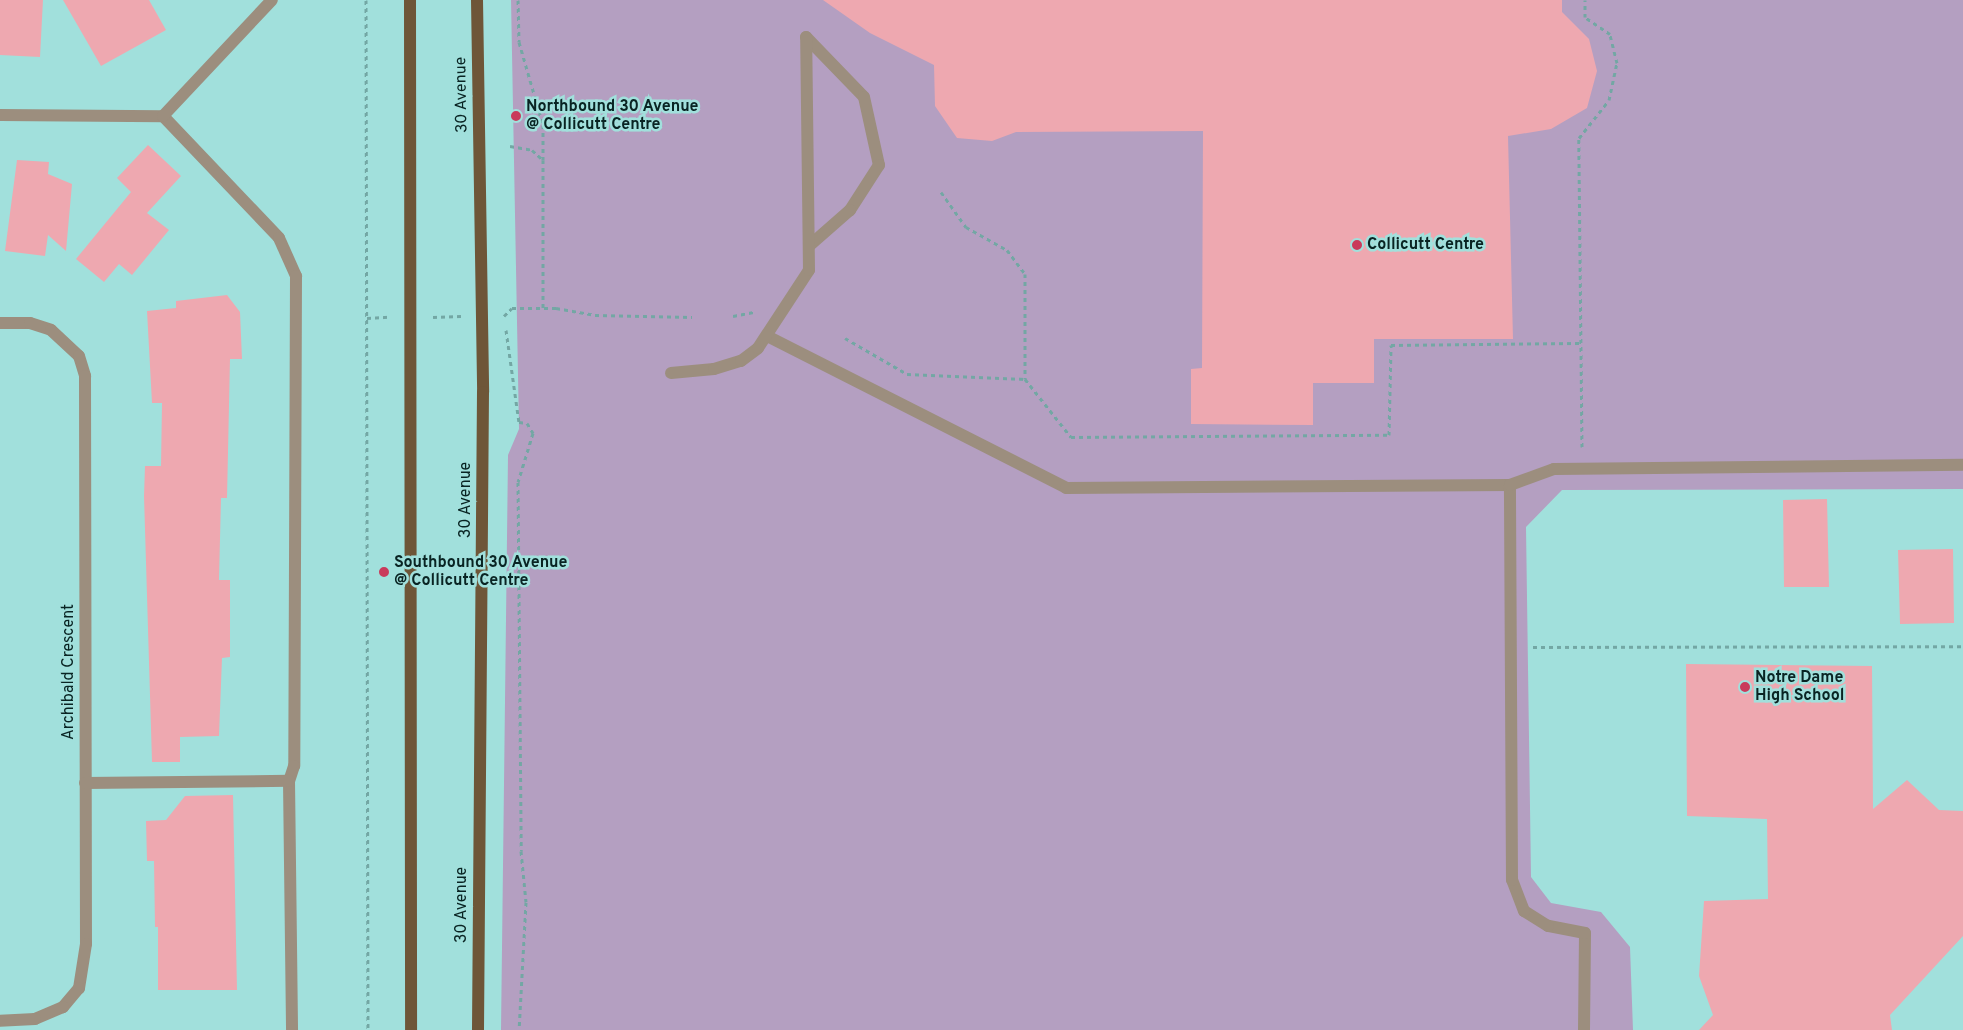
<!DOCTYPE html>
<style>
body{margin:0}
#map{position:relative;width:1963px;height:1030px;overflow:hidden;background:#a1e0dc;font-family:Overpass,sans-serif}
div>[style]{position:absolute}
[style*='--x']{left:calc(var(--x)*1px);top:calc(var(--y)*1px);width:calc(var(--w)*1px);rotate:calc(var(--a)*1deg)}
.green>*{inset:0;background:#b49fc1}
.building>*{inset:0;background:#eea8b0}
.path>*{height:3px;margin-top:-1.5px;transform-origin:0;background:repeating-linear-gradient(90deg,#73a7a4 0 4px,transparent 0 8px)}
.minor>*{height:12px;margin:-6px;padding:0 6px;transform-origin:6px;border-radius:6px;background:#9c8e7e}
.major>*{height:12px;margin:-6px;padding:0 6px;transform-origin:6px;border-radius:6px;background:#6e5638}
.dots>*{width:14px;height:14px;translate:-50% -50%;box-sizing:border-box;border:2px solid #a1e0dc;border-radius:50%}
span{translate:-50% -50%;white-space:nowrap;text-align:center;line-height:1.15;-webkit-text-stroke:5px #a1e0dc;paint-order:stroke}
.street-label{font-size:16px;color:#092423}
.poi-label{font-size:16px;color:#092423;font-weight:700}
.left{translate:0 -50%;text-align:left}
</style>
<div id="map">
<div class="green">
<div style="clip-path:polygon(511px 0,1963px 0,1963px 489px,1562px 490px,1526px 527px,1531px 877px,1551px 903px,1601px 912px,1630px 947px,1633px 1030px,501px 1030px,508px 455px,519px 429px)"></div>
</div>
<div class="building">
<div style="clip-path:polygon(0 0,43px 0,40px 57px,0 55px)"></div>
<div style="clip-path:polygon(63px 0,149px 0,166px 30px,101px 66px)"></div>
<div style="clip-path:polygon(823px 0,1562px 0,1562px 12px,1589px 39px,1597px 71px,1587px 108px,1551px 129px,1508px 136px,1513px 339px,1374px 339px,1374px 383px,1313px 383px,1313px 425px,1191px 424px,1191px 369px,1202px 368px,1203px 131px,1016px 132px,992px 141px,957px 138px,935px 106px,934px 65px,870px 33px)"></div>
<div style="clip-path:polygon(148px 145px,181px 176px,147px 213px,169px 230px,132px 275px,119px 264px,104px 282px,76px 259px,131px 192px,117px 178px)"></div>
<div style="clip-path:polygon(17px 160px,49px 162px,48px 174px,72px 184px,66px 251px,48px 235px,45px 256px,5px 251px)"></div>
<div style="clip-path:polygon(227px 295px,240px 312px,242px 359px,230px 359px,227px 498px,221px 498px,219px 580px,230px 580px,230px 657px,222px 658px,219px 736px,180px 737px,180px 762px,152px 762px,144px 496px,145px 466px,161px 466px,162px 403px,152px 403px,147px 311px,176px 308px,176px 301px)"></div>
<div style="clip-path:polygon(1827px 499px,1829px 587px,1784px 587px,1783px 500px)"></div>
<div style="clip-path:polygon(1953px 549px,1954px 623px,1900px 624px,1898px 550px)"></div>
<div style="clip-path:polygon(1686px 664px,1872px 666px,1873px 809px,1907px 780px,1939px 810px,1963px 811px,1963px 936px,1890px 1015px,1892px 1030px,1699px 1030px,1713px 1015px,1699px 976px,1704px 901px,1768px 899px,1767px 819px,1687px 816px)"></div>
<div style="clip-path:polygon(233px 795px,237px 990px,158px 990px,158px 927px,155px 927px,154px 861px,147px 861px,146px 821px,166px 820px,185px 796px)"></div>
</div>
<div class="path">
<div style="--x:366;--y:0;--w:1030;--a:89.89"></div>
<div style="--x:518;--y:0;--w:42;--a:88.6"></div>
<div style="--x:519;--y:42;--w:86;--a:73.9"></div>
<div style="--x:543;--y:125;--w:35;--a:90"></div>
<div style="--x:510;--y:146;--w:22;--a:10"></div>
<div style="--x:532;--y:150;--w:15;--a:42"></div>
<div style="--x:543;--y:160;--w:148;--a:90"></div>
<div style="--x:941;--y:192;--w:43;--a:54.5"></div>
<div style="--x:966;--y:227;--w:47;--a:29.3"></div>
<div style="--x:1007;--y:250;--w:30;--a:53"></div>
<div style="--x:1025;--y:274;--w:105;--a:90"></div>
<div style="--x:1025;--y:379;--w:74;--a:51.6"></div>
<div style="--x:1071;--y:437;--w:318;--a:-0.4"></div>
<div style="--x:1389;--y:435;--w:90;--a:-88.7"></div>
<div style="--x:1391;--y:345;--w:189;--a:-0.6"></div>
<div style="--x:504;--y:316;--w:11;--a:-45"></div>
<div style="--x:512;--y:308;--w:44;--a:0"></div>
<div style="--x:556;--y:308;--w:40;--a:10"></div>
<div style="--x:595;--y:315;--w:97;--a:1.2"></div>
<div style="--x:733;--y:316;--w:21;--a:-11"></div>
<div style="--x:433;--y:317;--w:28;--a:-2"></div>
<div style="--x:367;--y:318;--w:22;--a:-3"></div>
<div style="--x:506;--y:330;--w:93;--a:82"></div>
<div style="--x:519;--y:422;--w:8;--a:7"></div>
<div style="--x:527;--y:423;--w:12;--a:59"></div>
<div style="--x:533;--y:433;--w:51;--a:107"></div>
<div style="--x:518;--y:482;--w:369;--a:89.5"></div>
<div style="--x:521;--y:851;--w:51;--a:84.4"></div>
<div style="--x:526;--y:902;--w:128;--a:93.1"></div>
<div style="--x:845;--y:338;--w:72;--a:30.1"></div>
<div style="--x:907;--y:374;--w:118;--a:2.4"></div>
<div style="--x:1582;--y:447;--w:309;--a:-90.6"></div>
<div style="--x:1579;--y:138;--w:48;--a:-51.7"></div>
<div style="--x:1609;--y:100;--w:38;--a:-78"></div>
<div style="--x:1617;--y:63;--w:30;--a:-104"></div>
<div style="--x:1610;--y:34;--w:30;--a:-146"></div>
<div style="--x:1585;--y:17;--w:17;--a:-90"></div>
<div style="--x:1533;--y:647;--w:430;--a:-0.1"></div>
</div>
<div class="minor">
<div style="--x:806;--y:37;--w:83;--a:46"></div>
<div style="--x:864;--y:97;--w:70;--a:77.6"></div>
<div style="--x:879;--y:165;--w:54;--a:122.8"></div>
<div style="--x:850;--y:210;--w:53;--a:138.8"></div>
<div style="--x:0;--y:115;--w:163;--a:0.4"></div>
<div style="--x:163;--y:116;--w:168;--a:46.4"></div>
<div style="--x:279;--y:238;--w:42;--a:65.9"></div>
<div style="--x:296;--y:276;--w:490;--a:90.2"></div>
<div style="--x:294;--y:766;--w:16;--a:108"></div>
<div style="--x:289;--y:781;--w:249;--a:89.3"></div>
<div style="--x:163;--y:116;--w:159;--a:-46.8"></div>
<div style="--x:0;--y:323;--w:30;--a:0"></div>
<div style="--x:30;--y:323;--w:22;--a:18"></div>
<div style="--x:51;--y:330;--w:38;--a:43"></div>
<div style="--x:79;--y:356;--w:21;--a:73"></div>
<div style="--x:85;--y:376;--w:568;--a:89.9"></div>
<div style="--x:86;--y:944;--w:45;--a:99"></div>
<div style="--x:79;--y:988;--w:25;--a:130"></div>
<div style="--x:63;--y:1007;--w:30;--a:157"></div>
<div style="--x:35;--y:1019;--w:35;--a:177"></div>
<div style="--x:769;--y:337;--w:333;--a:26.9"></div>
<div style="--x:1066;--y:488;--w:444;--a:-0.4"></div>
<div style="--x:671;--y:373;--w:43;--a:-5.3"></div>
<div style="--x:714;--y:369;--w:28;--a:-17"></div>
<div style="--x:741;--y:361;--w:21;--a:-37"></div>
<div style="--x:758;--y:348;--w:93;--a:-56.8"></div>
<div style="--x:809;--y:270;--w:233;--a:-90.7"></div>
<div style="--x:85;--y:783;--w:204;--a:-0.6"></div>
<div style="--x:1584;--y:1030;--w:97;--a:-89.4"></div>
<div style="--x:1585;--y:933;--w:38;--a:-169"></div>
<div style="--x:1548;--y:926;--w:28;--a:-148"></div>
<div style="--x:1524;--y:911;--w:33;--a:-111"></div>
<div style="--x:1512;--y:880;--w:395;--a:-90.3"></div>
<div style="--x:1510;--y:485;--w:47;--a:-20"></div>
<div style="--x:1554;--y:469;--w:409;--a:-0.6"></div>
</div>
<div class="major">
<div style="--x:410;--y:0;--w:1030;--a:89.94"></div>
<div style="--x:477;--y:0;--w:392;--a:89.1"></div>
<div style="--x:483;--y:392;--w:638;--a:90.45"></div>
</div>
<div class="dots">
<div style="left:516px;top:116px;background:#c93a5b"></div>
<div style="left:1357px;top:245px;background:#c93a5b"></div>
<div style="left:384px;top:572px;background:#c93a5b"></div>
<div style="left:1745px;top:687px;background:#c93a5b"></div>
</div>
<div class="street-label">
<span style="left:462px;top:95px;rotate:-91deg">30 Avenue</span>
<span style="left:466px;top:500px;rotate:-90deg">30 Avenue</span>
<span style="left:69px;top:672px;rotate:-90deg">Archibald Crescent</span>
<span style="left:462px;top:905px;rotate:-90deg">30 Avenue</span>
</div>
<div class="poi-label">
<span class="left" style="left:526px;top:116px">Northbound 30 Avenue<br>@ Collicutt Centre</span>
<span class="left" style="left:1367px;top:245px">Collicutt Centre</span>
<span class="left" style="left:394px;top:572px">Southbound 30 Avenue<br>@ Collicutt Centre</span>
<span class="left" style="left:1755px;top:687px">Notre Dame<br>High School</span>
</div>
</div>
